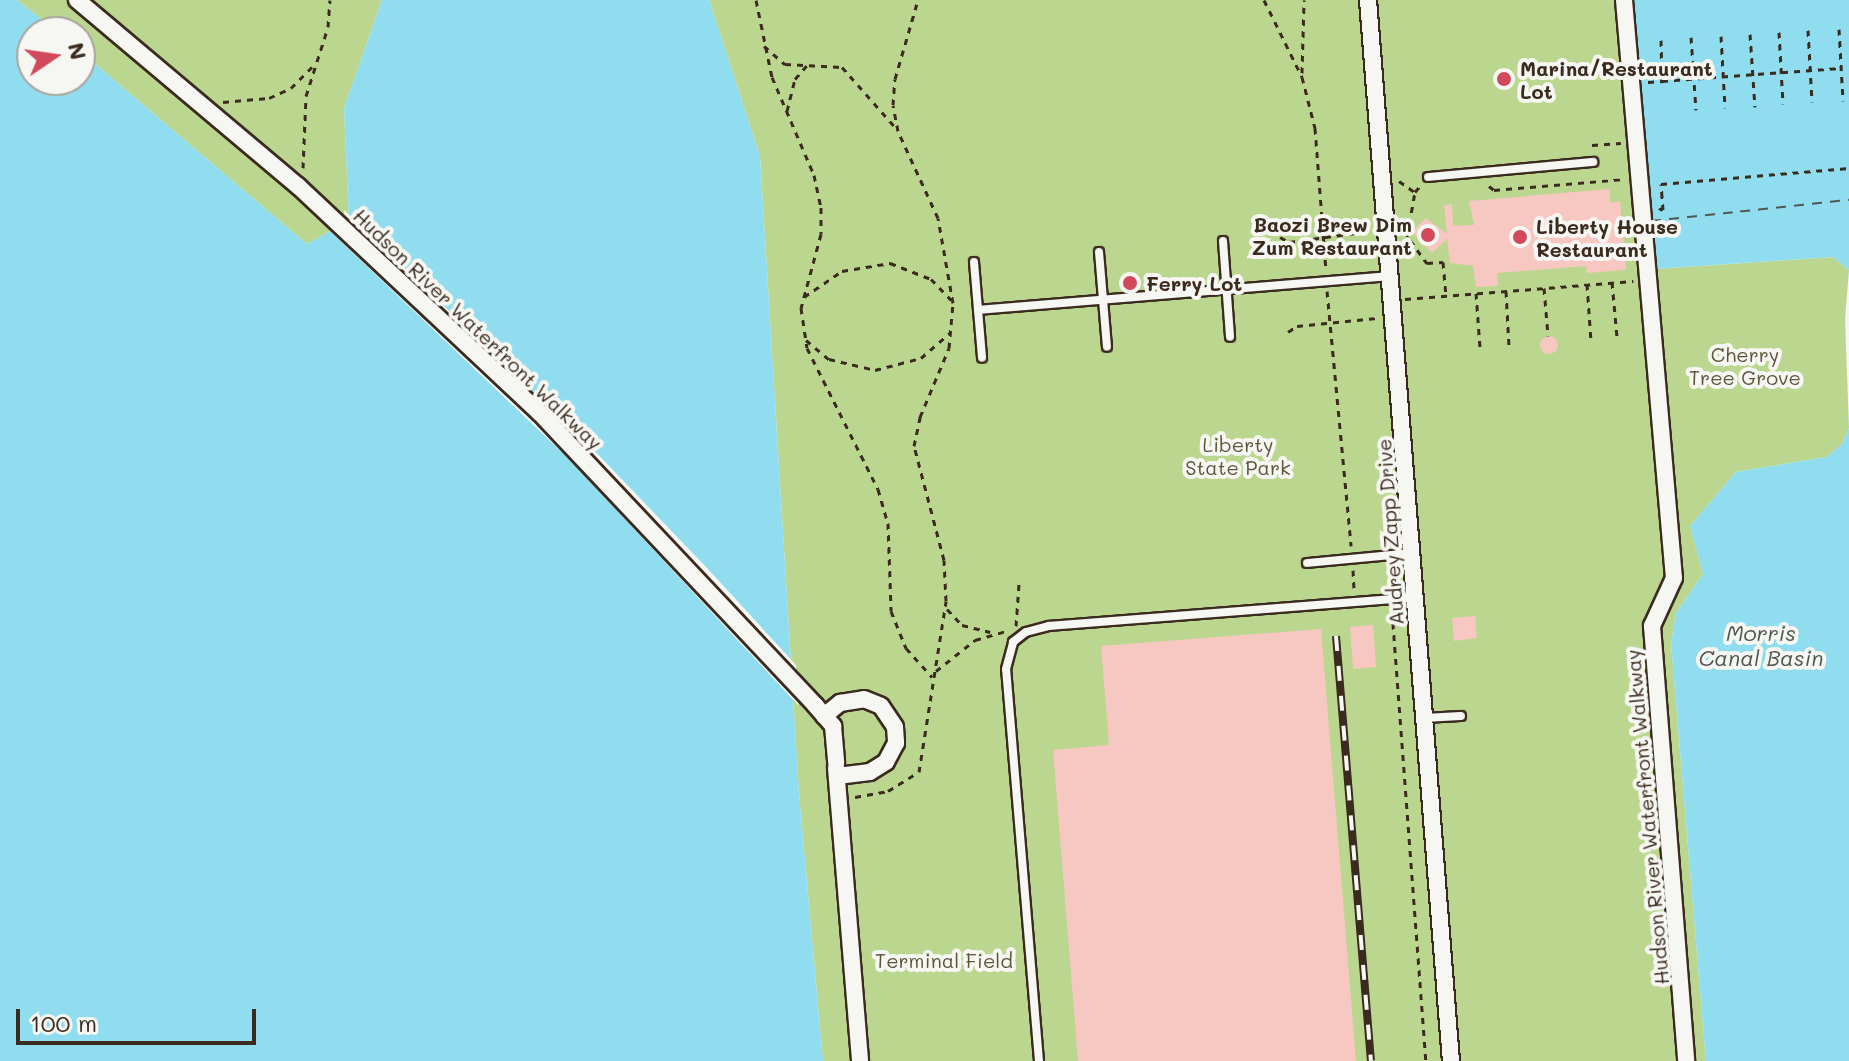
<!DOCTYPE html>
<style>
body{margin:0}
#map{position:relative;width:1849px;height:1061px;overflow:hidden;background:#f6f6f2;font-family:Mali,sans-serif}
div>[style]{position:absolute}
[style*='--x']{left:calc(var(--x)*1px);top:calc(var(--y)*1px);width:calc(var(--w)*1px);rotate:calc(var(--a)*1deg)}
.green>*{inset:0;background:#bbd78f}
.water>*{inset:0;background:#8fddee}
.pier>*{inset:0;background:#f6f6f2}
.ferry>*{height:2px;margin-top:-1px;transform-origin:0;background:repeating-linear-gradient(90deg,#505752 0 10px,transparent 0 18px)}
.building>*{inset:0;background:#f7c7c1}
.round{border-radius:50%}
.path>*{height:3px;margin-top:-1.5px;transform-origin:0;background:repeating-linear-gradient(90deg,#3b2a1e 0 6px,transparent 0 12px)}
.roads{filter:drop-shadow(2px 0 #3b2a1e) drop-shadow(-2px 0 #3b2a1e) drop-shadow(0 2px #3b2a1e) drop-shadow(0 -2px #3b2a1e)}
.lane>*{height:8px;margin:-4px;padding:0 4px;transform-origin:4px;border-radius:4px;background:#f6f6f2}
.street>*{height:16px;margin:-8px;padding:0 8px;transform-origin:8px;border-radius:8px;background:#f6f6f2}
.rail>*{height:8px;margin-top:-4px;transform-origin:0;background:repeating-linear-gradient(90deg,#f6f6f2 0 15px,#3b2a1e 0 30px);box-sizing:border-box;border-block:2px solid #3b2a1e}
.dots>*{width:22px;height:22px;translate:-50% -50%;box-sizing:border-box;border:4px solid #f6f6f2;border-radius:50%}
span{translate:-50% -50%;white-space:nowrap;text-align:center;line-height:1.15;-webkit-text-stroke:8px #f6f6f2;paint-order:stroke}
.poi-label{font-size:20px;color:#3b2a1e;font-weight:700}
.left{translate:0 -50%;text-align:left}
.right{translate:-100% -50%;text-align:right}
.street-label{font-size:20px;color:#3b2a1e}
.park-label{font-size:20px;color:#5b553a}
.water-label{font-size:22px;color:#505752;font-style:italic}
.north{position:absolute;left:16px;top:16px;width:80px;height:80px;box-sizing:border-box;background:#f6f6f2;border:2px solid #aba49d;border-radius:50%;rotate:77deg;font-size:22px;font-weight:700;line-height:32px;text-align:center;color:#3b2a1e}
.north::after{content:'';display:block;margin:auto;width:28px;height:36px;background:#d1495b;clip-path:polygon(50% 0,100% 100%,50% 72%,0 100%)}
.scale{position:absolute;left:16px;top:1009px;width:240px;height:36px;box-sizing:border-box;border:4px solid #3b2a1e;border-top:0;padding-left:10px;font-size:24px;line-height:28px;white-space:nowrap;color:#3b2a1e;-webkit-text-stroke:6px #f6f6f2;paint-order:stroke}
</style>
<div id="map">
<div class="green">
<div style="clip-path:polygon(17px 0,382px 0,344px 108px,349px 221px,307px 244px,80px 51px,80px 32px,58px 32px)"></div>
<div style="clip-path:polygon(709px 0,1633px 0,1655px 269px,1833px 257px,1849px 270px,1845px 319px,1849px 428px,1842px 444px,1827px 457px,1736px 472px,1690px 526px,1703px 574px,1676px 613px,1671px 643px,1706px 1061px,823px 1061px,799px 793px,760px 156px)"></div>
</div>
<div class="water">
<div style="clip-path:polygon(0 0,17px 0,58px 32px,32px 32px,32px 80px,80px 80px,80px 51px,307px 244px,349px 221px,344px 108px,382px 0,709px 0,760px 156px,799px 793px,823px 1061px,0 1061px)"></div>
<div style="clip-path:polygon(1633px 0,1849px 0,1849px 270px,1833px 257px,1655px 269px)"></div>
<div style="clip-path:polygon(1849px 428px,1849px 1061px,1706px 1061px,1671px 643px,1676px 613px,1703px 574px,1690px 526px,1736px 472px,1827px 457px,1842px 444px)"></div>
</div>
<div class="pier">
<div style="clip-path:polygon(344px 210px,587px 443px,708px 569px,796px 665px,798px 705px,569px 459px,329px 230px,345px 220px)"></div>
</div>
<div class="ferry">
<div style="--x:1651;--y:221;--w:199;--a:-6.1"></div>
</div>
<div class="building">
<div style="clip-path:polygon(1610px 189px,1610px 203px,1620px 201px,1626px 270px,1587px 273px,1586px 266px,1497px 273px,1498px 286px,1476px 287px,1473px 266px,1450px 263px,1447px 239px,1432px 253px,1412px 232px,1426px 218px,1447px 234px,1444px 205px,1452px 204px,1453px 226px,1474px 225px,1469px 201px)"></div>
<div class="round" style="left:1540px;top:336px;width:18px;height:18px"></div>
<div style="clip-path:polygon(1475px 616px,1477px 638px,1454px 641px,1452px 618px)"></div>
<div style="clip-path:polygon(1373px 625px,1376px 667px,1353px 669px,1350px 627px)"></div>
<div style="clip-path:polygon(1321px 629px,1356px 1061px,1078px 1061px,1053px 750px,1109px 745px,1101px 646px)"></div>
</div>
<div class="path">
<div style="--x:756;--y:0;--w:79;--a:78.3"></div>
<div style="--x:772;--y:77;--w:107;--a:66.8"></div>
<div style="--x:814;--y:175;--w:33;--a:78"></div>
<div style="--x:821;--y:207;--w:27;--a:90"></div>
<div style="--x:821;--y:234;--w:77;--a:105.1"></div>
<div style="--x:801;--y:308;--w:40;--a:81.5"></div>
<div style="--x:807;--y:348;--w:158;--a:63.3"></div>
<div style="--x:878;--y:489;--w:35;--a:74"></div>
<div style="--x:888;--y:523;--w:88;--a:88"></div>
<div style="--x:891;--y:611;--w:40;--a:68"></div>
<div style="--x:906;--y:648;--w:39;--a:48"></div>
<div style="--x:1264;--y:0;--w:86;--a:63.7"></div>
<div style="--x:1302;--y:77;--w:53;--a:75.7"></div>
<div style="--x:1315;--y:128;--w:143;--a:85.6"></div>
<div style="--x:1839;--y:29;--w:72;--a:86.8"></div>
<div style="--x:1808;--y:30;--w:72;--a:86.8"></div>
<div style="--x:1779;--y:32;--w:72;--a:86.8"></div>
<div style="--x:1750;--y:34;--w:73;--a:86.1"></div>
<div style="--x:1721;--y:36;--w:72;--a:86.8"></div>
<div style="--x:1691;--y:37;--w:73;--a:86.1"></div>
<div style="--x:1661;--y:40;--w:41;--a:88.6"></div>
<div style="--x:1662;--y:81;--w:179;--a:-4.2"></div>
<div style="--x:764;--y:46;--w:28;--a:41"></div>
<div style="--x:785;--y:64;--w:57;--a:3"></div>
<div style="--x:842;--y:67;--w:81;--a:48.5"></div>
<div style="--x:1302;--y:73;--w:73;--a:-88.4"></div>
<div style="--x:1648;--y:82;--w:16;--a:-4"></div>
<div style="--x:223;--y:102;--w:46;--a:-5"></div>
<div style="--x:269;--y:98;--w:24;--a:-24"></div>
<div style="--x:291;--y:88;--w:30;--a:-45"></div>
<div style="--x:787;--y:111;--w:33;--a:-76"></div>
<div style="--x:795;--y:79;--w:18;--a:-49"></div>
<div style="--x:1592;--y:145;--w:29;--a:-4"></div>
<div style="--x:303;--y:168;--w:72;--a:-87.6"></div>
<div style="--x:306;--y:96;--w:72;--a:-72.3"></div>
<div style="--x:328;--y:27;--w:27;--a:-86"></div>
<div style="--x:1399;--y:181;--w:19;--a:35"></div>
<div style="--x:1415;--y:192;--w:8;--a:-50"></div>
<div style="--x:1489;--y:186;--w:6;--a:39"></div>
<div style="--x:1494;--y:190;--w:130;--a:-4.8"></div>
<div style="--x:1662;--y:197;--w:13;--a:-94"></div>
<div style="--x:1661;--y:184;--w:189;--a:-4.9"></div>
<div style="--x:1659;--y:208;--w:4;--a:27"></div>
<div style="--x:1663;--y:210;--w:14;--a:-94"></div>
<div style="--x:1280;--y:237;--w:10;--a:29"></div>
<div style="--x:1289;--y:242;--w:82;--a:-7.7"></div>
<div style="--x:1410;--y:240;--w:29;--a:54"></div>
<div style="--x:1427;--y:263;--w:16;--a:-4"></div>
<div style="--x:1443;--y:262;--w:33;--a:85"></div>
<div style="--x:1405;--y:248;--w:57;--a:-79.9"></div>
<div style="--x:1612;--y:282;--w:55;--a:84.8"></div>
<div style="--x:1587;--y:284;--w:57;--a:86"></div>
<div style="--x:1544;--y:288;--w:48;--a:85.2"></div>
<div style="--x:1327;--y:291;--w:256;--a:84.6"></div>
<div style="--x:1506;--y:291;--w:56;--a:86.9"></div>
<div style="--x:1476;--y:293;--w:55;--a:85.8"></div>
<div style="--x:804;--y:297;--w:46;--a:-34.4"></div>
<div style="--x:842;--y:271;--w:49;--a:-9.5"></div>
<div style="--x:890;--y:263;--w:44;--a:21.3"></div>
<div style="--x:931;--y:279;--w:29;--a:46"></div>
<div style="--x:1405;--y:299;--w:229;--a:-4.5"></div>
<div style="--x:1288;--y:332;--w:11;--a:-34"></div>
<div style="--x:1297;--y:326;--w:80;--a:-5.7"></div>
<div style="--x:806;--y:340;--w:30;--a:40"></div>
<div style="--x:829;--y:359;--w:47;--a:13.4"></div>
<div style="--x:875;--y:370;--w:48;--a:-14.6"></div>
<div style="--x:921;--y:358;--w:38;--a:-41"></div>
<div style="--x:1353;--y:570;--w:20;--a:87"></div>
<div style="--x:947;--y:609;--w:22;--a:47"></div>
<div style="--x:962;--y:625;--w:29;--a:14"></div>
<div style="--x:1392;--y:611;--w:451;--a:85.7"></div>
<div style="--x:1016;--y:626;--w:42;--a:-85.9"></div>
<div style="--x:936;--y:671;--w:50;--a:-38.5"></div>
<div style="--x:975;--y:640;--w:33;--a:-16"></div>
<div style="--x:855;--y:797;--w:34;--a:-10"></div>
<div style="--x:888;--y:791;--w:36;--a:-32"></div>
<div style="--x:919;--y:772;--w:173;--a:-81"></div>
<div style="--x:946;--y:601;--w:41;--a:-92.8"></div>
<div style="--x:944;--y:560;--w:118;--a:-104.7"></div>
<div style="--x:914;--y:446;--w:30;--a:-78"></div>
<div style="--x:920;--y:417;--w:75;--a:-67.2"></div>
<div style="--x:949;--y:348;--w:45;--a:-84.9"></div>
<div style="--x:953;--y:303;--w:86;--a:-100"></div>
<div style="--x:938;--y:218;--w:96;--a:-114.7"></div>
<div style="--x:898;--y:131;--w:26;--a:-101"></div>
<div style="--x:893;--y:105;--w:26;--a:-86"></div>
<div style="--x:895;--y:79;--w:82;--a:-73.8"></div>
</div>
<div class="roads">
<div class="lane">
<div style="--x:1428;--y:177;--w:166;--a:-5.2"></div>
<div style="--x:1223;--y:241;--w:96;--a:85.8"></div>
<div style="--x:1099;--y:252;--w:95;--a:85.2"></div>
<div style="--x:974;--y:262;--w:96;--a:85.2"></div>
<div style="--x:978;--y:310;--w:413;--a:-4.7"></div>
<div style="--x:1307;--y:563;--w:105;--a:-5.4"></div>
<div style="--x:1424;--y:718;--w:37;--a:-3"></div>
<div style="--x:1039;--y:1061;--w:393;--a:-94.8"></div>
<div style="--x:1006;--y:669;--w:28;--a:-75"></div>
<div style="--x:1013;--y:642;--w:16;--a:-38"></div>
<div style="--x:1026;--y:632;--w:24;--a:-15"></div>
<div style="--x:1049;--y:626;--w:367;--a:-4.5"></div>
</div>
<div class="street">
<div style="--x:77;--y:0;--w:289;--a:40.1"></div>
<div style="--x:298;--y:186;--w:330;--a:43.2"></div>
<div style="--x:539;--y:412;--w:403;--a:46.7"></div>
<div style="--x:815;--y:705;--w:28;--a:49"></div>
<div style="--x:833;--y:726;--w:37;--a:85"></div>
<div style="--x:1368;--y:0;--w:1064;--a:85.53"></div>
<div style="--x:1624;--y:0;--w:580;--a:85.06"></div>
<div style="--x:1674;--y:578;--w:53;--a:114.6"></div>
<div style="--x:1652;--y:626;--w:436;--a:85.5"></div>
<div style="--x:824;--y:716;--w:21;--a:-39"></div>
<div style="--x:840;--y:703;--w:24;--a:-9"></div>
<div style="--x:864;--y:699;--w:18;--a:22"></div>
<div style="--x:881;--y:706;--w:25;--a:56"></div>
<div style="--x:895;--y:727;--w:16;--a:86"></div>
<div style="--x:896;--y:743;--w:21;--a:118"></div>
<div style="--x:886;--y:762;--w:19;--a:148"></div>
<div style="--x:870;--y:772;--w:33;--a:173"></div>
<div style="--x:836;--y:768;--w:294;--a:85.3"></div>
</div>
</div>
<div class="rail">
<div style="--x:1336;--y:636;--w:426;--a:85.3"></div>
</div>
<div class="dots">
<div style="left:1504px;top:79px;background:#d1495b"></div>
<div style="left:1428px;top:235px;background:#d1495b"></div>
<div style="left:1520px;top:237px;background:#d1495b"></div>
<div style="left:1130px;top:283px;background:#d1495b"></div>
</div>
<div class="poi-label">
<span class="left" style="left:1520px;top:80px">Marina/Restaurant<br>Lot</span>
<span class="right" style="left:1412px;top:236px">Baozi Brew Dim<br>Zum Restaurant</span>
<span class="left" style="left:1536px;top:238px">Liberty House<br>Restaurant</span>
<span class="left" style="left:1146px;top:283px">Ferry Lot</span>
</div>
<div class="street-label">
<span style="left:478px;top:329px;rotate:44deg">Hudson River Waterfront Walkway</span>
<span style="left:1390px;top:532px;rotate:-94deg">Audrey Zapp Drive</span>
<span style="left:1647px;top:817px;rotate:-95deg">Hudson River Waterfront Walkway</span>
</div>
<div class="park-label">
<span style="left:1745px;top:366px">Cherry<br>Tree Grove</span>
<span style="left:1238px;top:456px">Liberty<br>State Park</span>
<span style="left:944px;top:960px">Terminal Field</span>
</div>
<div class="water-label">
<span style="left:1761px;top:645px">Morris<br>Canal Basin</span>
</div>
<div class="north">N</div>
<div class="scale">100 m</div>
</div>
